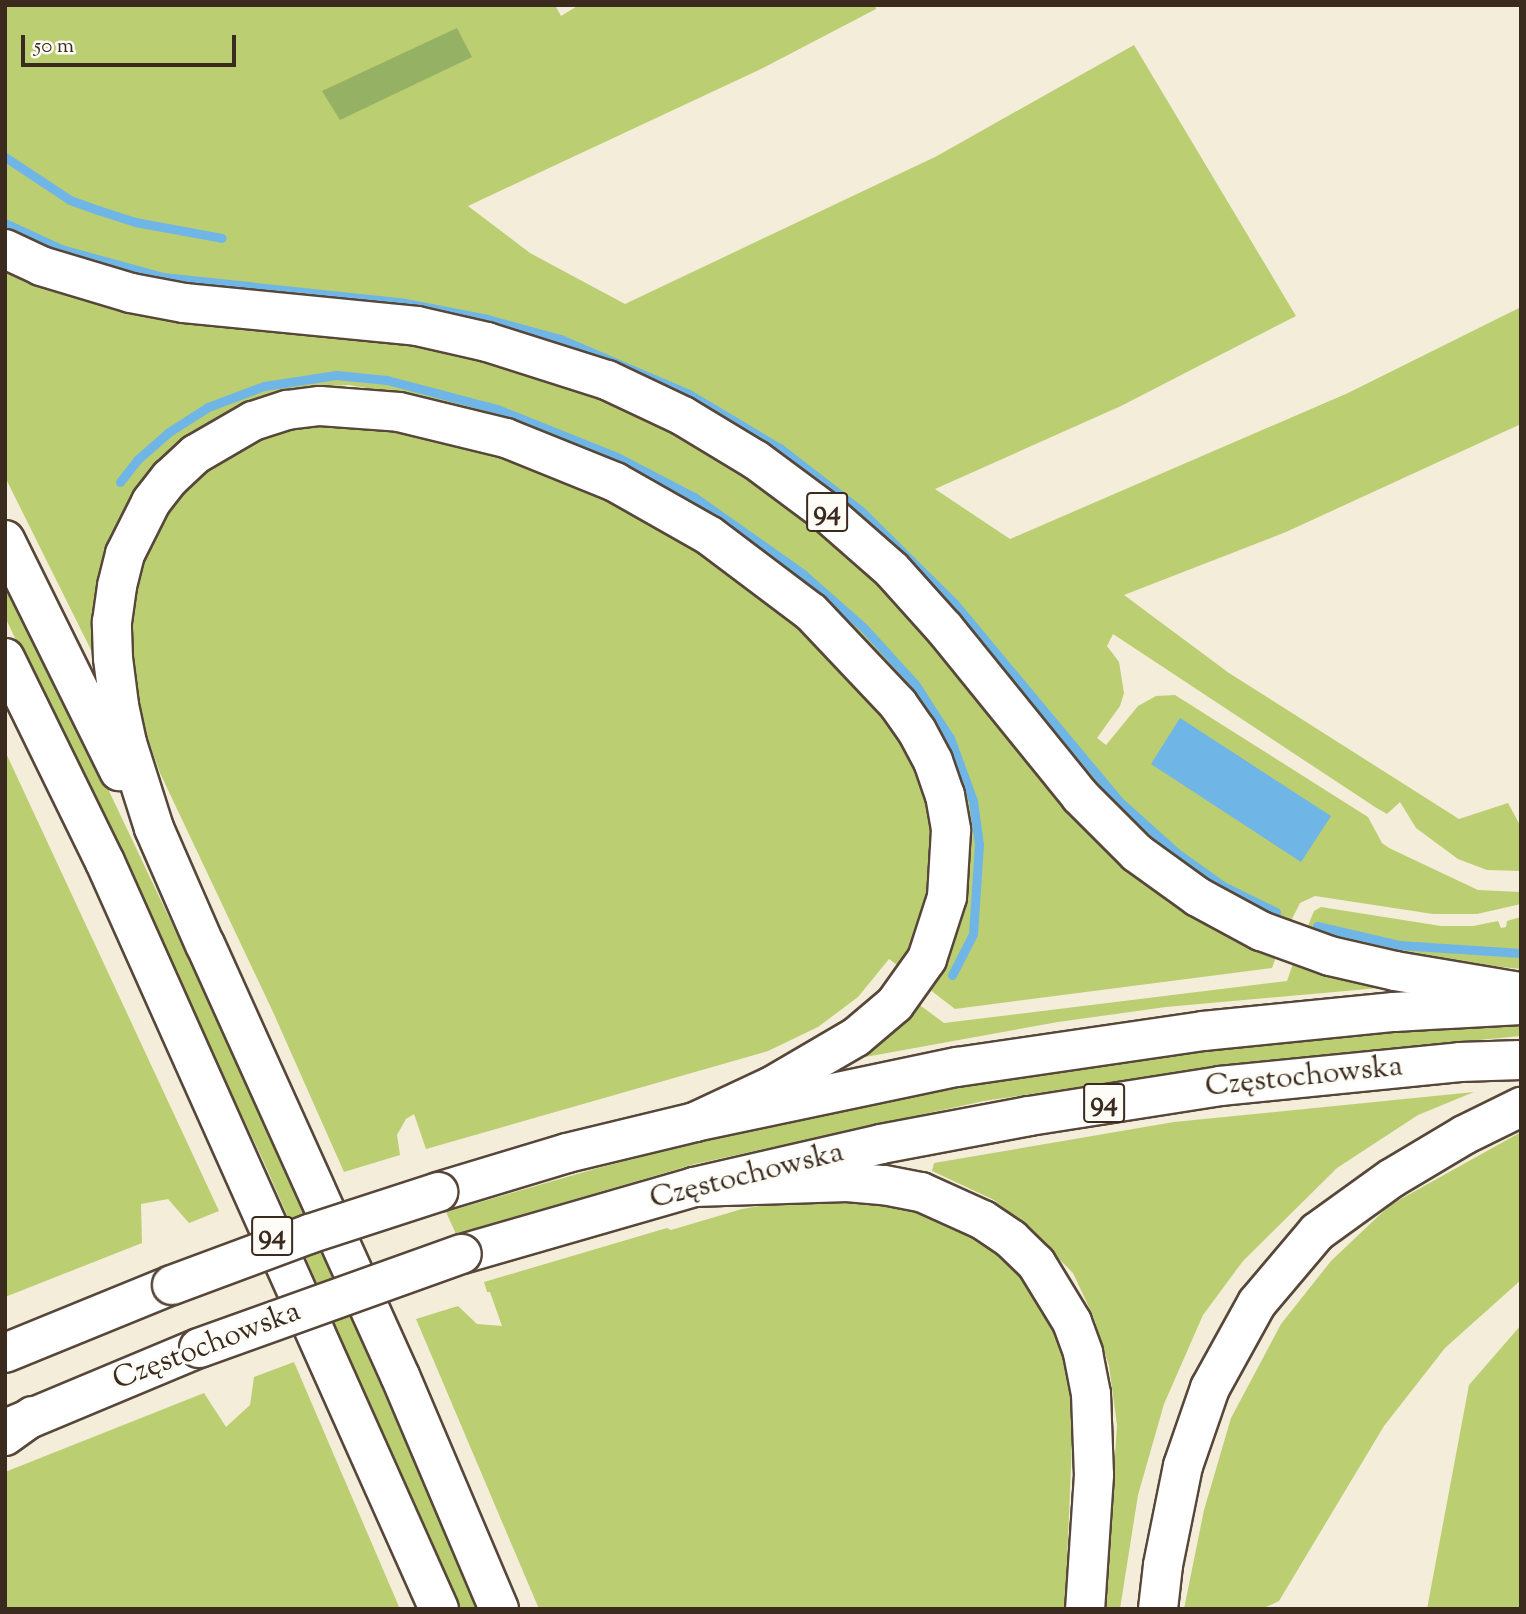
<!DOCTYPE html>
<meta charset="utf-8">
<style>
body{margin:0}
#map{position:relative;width:1526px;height:1614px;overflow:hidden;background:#f4edda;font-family:"Sorts Mill Goudy",serif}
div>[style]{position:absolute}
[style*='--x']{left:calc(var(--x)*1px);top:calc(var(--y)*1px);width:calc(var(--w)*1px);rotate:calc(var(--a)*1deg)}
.green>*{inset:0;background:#bcce72}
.forest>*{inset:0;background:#95b164}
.water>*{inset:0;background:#6fb5e6}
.stream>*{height:9px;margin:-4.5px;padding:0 4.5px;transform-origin:4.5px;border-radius:4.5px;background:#6fb5e6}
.roads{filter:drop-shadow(2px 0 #57473a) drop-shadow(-2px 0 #57473a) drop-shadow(0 2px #57473a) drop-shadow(0 -2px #57473a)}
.major>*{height:38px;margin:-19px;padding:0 19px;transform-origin:19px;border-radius:19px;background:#fff}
.highway>*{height:38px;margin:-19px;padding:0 19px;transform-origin:19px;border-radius:19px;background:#fff}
.bridges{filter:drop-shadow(2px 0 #57473a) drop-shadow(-2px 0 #57473a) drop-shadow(0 2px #57473a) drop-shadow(0 -2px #57473a)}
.major-bridge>*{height:38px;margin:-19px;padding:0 19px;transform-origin:19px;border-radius:19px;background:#fff}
span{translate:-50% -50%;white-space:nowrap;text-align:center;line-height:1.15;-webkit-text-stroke:6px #fdfcf7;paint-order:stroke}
.shield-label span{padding:2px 5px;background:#fdfcf7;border:2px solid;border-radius:5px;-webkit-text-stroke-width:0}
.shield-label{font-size:28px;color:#3b2a1e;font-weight:700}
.street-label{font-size:30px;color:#3b2a1e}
.frame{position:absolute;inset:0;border:7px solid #3b2a1e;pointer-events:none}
.scale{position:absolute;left:21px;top:35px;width:215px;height:32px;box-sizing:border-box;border:4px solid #3b2a1e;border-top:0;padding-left:9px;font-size:21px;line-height:24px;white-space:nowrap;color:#3b2a1e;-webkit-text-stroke:5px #fdfcf7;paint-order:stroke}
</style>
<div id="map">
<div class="green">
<div style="clip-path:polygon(5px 5px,555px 5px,561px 16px,579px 5px,875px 5px,876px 9px,761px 69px,468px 206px,530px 253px,625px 304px,937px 156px,1134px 45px,1296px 316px,1121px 406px,935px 489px,1010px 539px,1348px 393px,1521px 307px,1521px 424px,1286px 532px,1124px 595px,1229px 673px,1459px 819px,1508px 803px,1521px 827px,1521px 871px,1487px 870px,1458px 859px,1416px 828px,1400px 802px,1387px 814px,1375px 807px,1113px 634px,1107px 646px,1119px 662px,1124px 693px,1120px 706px,1097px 738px,1106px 745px,1138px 706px,1156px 696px,1175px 695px,1368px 817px,1382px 843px,1389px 848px,1478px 890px,1521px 892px,1521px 904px,1477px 914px,1433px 914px,1315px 896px,1300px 903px,1288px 927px,1199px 879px,1127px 821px,844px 504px,778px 452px,590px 356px,489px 325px,200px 288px,83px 264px,5px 232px)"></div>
<div style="clip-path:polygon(5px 265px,441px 347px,586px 390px,717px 453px,855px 557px,963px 675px,1277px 954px,1272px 968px,955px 1009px,925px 986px,965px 890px,969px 851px,967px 828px,797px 582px,403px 394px,348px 385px,292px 389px,246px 402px,184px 440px,134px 494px,115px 528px,108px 546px,95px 658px,5px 477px)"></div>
<div style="clip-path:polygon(312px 419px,464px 437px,618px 497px,769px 594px,888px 717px,926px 784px,937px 847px,925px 919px,901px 968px,889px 959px,858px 997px,818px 1027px,768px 1051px,426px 1149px,414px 1114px,406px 1119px,397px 1135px,400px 1155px,344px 1172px,273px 1012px,160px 773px,142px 722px,130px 674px,129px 602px,155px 521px,219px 454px)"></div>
<div style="clip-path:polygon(5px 572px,231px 1048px,480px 1609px,460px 1609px,262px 1158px,5px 617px)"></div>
<div style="clip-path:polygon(5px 751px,219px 1211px,189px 1223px,168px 1199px,141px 1204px,142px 1243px,5px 1297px)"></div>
<div style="clip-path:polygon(1321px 907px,1441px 926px,1473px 926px,1498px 921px,1501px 928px,1506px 927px,1507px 921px,1521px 917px,1521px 969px,1443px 961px,1305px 933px,1314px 911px)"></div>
<div style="clip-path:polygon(1294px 961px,1390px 987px,1166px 1007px,1058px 1022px,854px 1059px,913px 1000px,944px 1023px,1287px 981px)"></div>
<div style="clip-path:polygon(1521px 1024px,1521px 1036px,1246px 1062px,984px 1101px,695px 1164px,456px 1234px,446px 1212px,598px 1168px,756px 1128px,981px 1083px,1145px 1058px,1311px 1039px)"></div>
<div style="clip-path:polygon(1474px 1092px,1418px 1115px,1337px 1168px,1243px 1261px,1203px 1315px,1164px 1404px,1138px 1495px,1120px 1609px,1105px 1609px,1117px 1425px,1109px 1366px,1094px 1318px,1073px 1273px,1033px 1233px,994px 1200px,932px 1171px,934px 1163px,1174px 1122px)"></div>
<div style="clip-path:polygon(1521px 1132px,1521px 1280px,1445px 1348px,1384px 1426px,1279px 1601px,1262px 1609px,1184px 1609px,1204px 1510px,1231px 1418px,1281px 1324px,1331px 1261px,1390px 1205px)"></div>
<div style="clip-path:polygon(801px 1199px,901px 1203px,951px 1222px,999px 1252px,1029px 1288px,1058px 1339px,1074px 1397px,1065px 1609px,539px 1609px,416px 1319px,458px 1306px,477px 1324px,502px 1326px,490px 1292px,487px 1292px,484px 1282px,667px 1228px,671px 1230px,742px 1209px)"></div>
<div style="clip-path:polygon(1521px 1325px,1521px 1609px,1427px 1609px,1469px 1385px)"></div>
<div style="clip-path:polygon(294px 1362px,400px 1609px,5px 1609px,5px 1472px,204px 1393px,226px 1427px,250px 1405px,254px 1377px)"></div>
</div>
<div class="forest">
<div style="clip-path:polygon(457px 28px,472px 57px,340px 120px,322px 91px)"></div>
</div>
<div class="water">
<div style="clip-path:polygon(1180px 718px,1331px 816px,1301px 862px,1151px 764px)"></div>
</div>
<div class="stream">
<div style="--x:5;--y:157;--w:78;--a:33.5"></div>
<div style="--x:70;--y:200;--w:30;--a:20"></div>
<div style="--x:98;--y:210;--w:39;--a:18"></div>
<div style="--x:135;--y:222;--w:88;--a:10.4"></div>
<div style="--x:5;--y:223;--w:62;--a:24.9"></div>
<div style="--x:61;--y:249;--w:106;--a:15.4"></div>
<div style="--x:163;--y:277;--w:243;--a:6.1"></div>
<div style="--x:405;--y:303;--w:84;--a:11"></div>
<div style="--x:487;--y:319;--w:76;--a:15.3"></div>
<div style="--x:560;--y:339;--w:140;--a:23.1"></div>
<div style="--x:689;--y:394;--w:107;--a:30.9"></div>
<div style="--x:781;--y:449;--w:101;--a:37.8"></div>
<div style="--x:861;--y:511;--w:131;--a:44.7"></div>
<div style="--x:954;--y:603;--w:258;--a:50.2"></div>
<div style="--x:1119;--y:801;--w:79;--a:41.9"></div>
<div style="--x:1178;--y:854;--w:55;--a:35.4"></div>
<div style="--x:1223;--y:886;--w:59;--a:26.1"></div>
<div style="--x:120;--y:482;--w:28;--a:-52"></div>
<div style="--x:137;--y:460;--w:43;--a:-41.2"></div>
<div style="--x:169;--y:432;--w:46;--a:-32.7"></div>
<div style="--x:208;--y:407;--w:60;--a:-20.6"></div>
<div style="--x:264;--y:386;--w:73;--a:-8.7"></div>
<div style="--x:336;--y:375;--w:51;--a:5.6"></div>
<div style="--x:387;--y:380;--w:114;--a:14.8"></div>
<div style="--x:497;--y:409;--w:129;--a:21.8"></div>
<div style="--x:617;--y:457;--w:87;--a:27.5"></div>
<div style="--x:694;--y:497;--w:133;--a:35.2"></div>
<div style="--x:803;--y:574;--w:81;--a:41.5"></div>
<div style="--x:864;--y:628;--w:76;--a:47.7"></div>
<div style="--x:915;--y:684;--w:64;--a:57.1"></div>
<div style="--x:950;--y:738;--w:67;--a:69.9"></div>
<div style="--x:973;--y:801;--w:43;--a:82.1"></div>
<div style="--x:979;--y:844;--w:90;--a:93.8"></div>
<div style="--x:973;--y:934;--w:46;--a:117.1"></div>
<div style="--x:1317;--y:926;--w:84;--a:13"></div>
<div style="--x:1399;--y:945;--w:122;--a:3.8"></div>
</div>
<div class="roads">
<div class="major">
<div style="--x:438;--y:1192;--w:135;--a:-16.8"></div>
<div style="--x:567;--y:1153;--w:132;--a:-13.6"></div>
<div style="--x:695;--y:1122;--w:268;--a:-11.9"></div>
<div style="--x:957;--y:1067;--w:249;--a:-8.3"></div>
<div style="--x:1203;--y:1031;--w:192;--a:-5.7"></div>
<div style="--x:1394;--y:1012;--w:127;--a:-3.2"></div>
<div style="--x:462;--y:1254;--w:241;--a:-16.1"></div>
<div style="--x:694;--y:1187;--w:192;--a:-12.9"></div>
<div style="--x:881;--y:1144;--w:151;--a:-10.7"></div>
<div style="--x:1029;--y:1116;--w:193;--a:-8.9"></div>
<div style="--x:1220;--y:1086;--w:241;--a:-5.7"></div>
<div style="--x:1460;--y:1062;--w:61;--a:-1.9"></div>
<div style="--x:5;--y:1353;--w:180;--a:-22.2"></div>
<div style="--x:5;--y:1429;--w:210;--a:-22.7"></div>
</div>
<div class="highway">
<div style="--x:5;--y:249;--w:40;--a:25"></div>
<div style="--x:41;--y:266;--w:94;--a:16.7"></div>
<div style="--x:131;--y:293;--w:54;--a:10.7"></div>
<div style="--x:184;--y:303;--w:234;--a:5.6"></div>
<div style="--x:417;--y:326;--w:72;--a:12.9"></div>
<div style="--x:487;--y:342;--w:126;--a:17.6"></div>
<div style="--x:607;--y:380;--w:84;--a:25.3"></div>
<div style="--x:683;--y:416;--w:85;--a:31.1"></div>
<div style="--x:756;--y:460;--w:87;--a:36.6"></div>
<div style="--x:826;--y:512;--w:88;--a:41.3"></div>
<div style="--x:892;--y:570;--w:79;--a:48.1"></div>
<div style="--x:945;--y:629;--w:215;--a:51"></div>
<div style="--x:1080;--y:796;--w:81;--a:45"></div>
<div style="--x:1137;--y:853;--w:75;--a:35.8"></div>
<div style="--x:1198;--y:897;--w:72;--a:28.4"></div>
<div style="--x:1261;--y:931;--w:73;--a:19.9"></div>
<div style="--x:1330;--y:956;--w:67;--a:13"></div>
<div style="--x:1395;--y:971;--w:128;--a:9.5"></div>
<div style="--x:5;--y:540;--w:258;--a:63.7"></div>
<div style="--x:5;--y:658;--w:227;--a:63.9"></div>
<div style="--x:105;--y:862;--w:818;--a:65.91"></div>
<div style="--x:694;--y:1187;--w:153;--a:-1.9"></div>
<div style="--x:847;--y:1182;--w:37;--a:5"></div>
<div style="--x:884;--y:1185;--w:38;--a:11"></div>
<div style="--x:921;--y:1192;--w:68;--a:24.3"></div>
<div style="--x:983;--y:1220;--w:34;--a:34"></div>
<div style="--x:1011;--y:1239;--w:35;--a:44"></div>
<div style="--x:1036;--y:1263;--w:69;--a:58.6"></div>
<div style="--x:1072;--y:1322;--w:33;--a:70"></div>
<div style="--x:1083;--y:1353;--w:42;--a:79"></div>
<div style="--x:1091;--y:1394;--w:81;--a:87.9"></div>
<div style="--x:1094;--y:1475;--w:134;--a:93.8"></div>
<div style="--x:5;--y:1436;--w:34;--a:-36"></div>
<div style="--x:499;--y:1609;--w:253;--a:-113"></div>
<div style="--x:400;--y:1376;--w:473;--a:-114.3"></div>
<div style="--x:205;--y:945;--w:128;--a:-113.6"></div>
<div style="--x:154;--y:828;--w:89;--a:-107.6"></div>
<div style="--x:127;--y:743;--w:39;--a:-102"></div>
<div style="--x:119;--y:705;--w:47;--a:-97.3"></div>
<div style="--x:113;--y:658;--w:36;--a:-92"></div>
<div style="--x:112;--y:622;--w:36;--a:-82"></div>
<div style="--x:117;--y:586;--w:33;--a:-76"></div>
<div style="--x:125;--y:554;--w:58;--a:-63.4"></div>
<div style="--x:151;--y:502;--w:31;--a:-52"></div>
<div style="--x:170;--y:478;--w:35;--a:-43"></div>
<div style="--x:196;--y:454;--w:66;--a:-30.1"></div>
<div style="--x:253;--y:421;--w:36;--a:-18"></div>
<div style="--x:287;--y:410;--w:33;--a:-7"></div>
<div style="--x:320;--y:406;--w:79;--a:4.3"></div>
<div style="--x:399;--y:412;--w:110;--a:13.7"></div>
<div style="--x:506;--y:438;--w:118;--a:22"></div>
<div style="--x:615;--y:482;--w:109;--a:29.6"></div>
<div style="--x:710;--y:536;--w:126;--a:37"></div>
<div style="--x:811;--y:612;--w:127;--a:46.6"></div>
<div style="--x:898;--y:704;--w:33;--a:55"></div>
<div style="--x:917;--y:731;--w:34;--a:62"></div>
<div style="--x:933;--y:761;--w:36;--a:71"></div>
<div style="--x:945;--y:795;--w:36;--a:80"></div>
<div style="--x:951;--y:830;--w:67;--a:93.4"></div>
<div style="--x:947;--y:897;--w:65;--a:107.9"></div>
<div style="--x:927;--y:959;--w:55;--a:125.4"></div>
<div style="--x:895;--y:1004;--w:51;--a:139.8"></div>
<div style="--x:856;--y:1037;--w:97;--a:149.7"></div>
<div style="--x:772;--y:1086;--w:85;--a:154.9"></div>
<div style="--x:1158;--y:1609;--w:44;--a:-83.5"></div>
<div style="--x:1163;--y:1565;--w:101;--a:-78.6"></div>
<div style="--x:1183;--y:1466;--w:83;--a:-70.9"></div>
<div style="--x:1210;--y:1388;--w:97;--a:-61.1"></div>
<div style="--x:1257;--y:1303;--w:93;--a:-49.8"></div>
<div style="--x:1317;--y:1232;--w:92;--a:-35.8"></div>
<div style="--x:1392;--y:1178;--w:84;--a:-30.8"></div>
<div style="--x:1464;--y:1135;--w:64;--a:-26.2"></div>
</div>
</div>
<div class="bridges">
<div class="major-bridge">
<div style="--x:172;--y:1285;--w:146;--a:-20.4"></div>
<div style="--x:309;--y:1234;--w:136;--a:-18"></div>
<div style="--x:199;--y:1348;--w:279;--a:-19.7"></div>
</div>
</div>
<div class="shield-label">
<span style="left:827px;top:512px">94</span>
<span style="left:1104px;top:1103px">94</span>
<span style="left:272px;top:1236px">94</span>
</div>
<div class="street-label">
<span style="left:1304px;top:1078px;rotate:-6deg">Częstochowska</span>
<span style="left:747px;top:1177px;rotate:-14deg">Częstochowska</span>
<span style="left:207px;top:1347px;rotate:-21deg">Częstochowska</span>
</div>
<div class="frame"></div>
<div class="scale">50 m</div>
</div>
